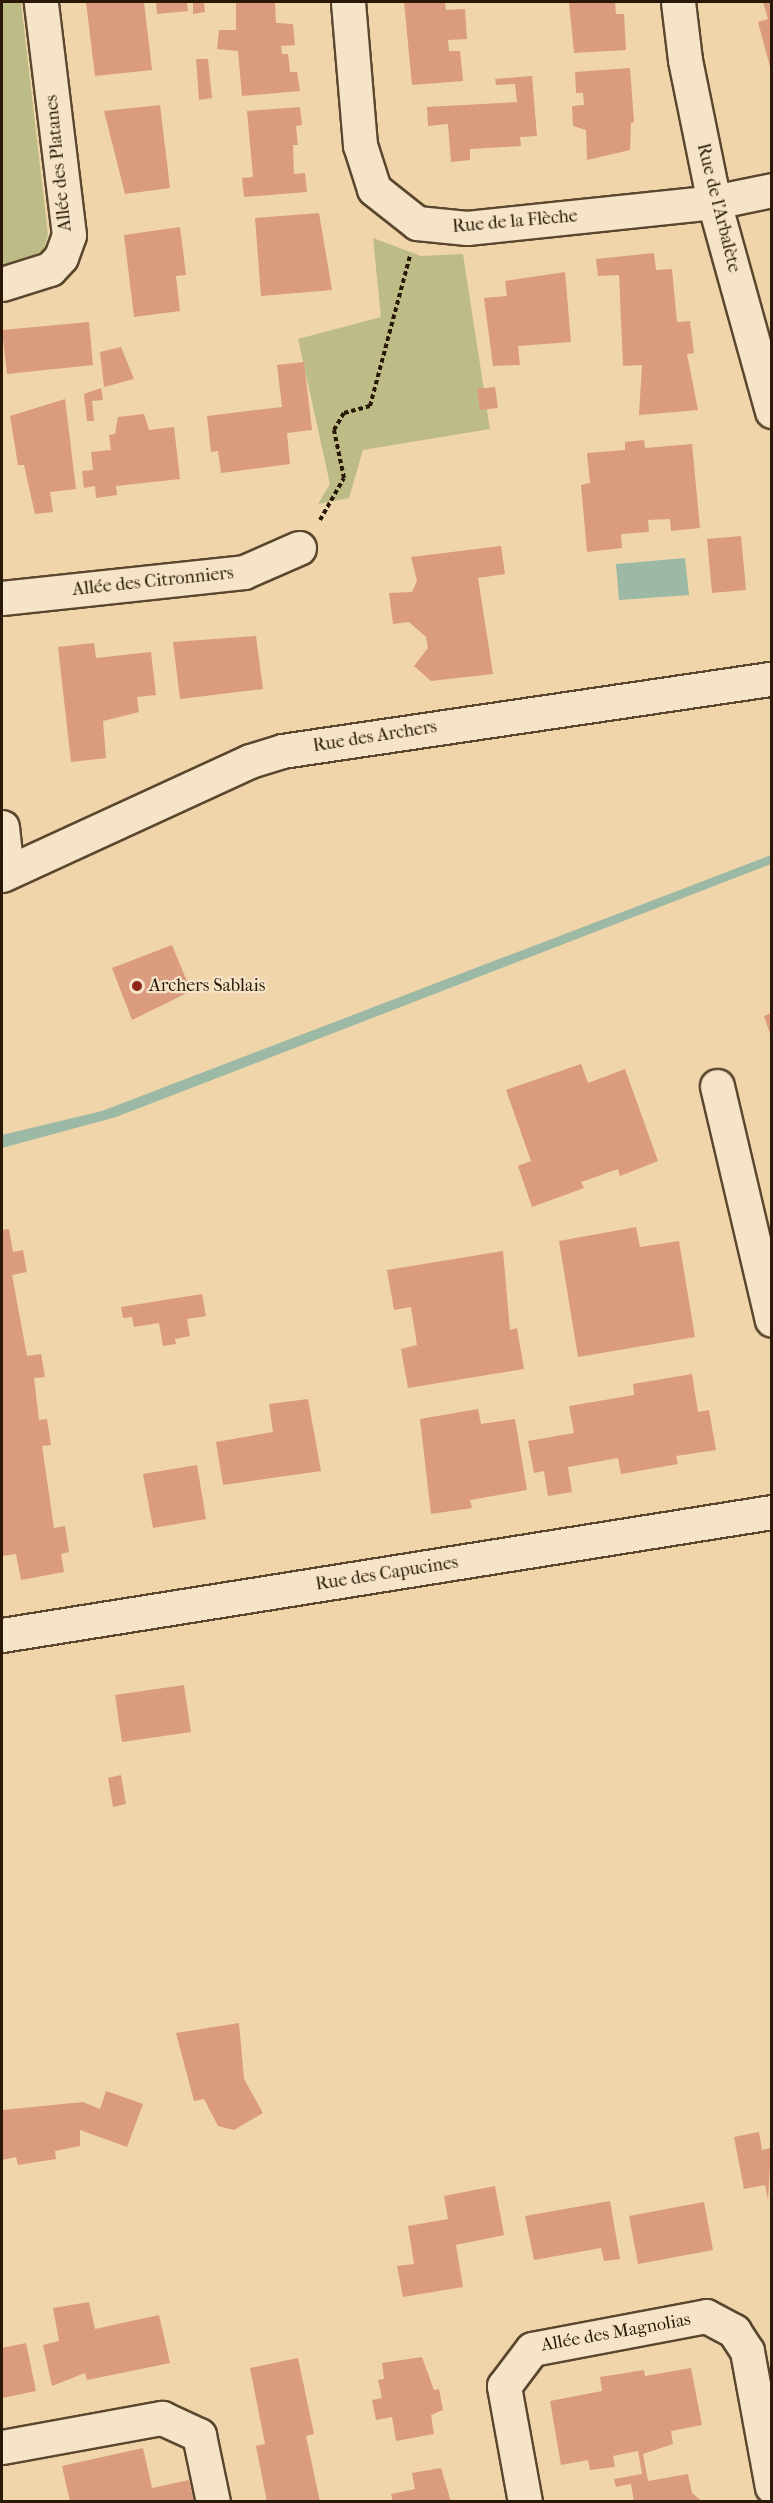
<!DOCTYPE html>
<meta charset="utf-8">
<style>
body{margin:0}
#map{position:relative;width:773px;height:2503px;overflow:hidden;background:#f0d5ab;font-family:"IM FELL French Canon",serif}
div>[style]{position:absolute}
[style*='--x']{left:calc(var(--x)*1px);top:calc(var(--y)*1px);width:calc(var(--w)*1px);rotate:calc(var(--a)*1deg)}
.green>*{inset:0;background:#bebc86}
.water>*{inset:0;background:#9bb9a4}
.building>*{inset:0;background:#da9b7f}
.path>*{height:4px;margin-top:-2px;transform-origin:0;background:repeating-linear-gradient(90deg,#281805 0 4.5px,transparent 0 7.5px)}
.roads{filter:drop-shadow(2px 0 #5a472e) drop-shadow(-2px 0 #5a472e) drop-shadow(0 2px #5a472e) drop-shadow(0 -2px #5a472e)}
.minor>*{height:33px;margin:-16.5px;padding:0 16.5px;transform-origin:16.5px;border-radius:16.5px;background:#f5e4c8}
.dots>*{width:16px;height:16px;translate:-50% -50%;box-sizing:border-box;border:3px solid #f5e4c8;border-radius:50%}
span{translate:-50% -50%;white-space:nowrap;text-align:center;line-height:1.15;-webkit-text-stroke:4.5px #f5e4c8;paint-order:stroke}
.street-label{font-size:18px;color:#281805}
.poi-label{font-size:18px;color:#281805}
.left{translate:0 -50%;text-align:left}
.frame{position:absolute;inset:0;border:3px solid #281805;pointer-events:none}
</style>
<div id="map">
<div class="green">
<div style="clip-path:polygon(2px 2px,21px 2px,48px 235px,43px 251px,2px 268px)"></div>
<div style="clip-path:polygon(373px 238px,421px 256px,463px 254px,490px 429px,363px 450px,349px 498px,318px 504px,330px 484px,298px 339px,381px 317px)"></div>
</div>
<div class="water">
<div style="clip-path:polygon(685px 558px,689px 595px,619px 600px,616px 564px)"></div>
<div style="clip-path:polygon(771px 855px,771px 864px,116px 1117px,2px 1148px,2px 1135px,102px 1111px)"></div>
</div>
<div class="building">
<div style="clip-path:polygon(86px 2px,144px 2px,152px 70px,95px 76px)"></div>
<div style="clip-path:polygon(156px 2px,187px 2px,188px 11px,157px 14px)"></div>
<div style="clip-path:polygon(193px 2px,204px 2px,205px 12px,193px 14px)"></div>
<div style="clip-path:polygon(236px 2px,275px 2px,276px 23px,293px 24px,295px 45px,281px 46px,282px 54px,288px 54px,290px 72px,297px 72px,300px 91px,242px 96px,238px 51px,217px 49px,219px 30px,236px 30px)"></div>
<div style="clip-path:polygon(404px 2px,445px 2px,446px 10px,465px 9px,467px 39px,448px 40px,449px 51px,460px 51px,463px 81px,412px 85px)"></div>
<div style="clip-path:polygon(569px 2px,615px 2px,616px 14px,624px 14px,626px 50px,574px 53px)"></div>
<div style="clip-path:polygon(763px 2px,771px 2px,771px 71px,758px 22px,768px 19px)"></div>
<div style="clip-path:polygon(196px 59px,208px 59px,212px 98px,199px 100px)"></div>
<div style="clip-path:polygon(630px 68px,634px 122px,631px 123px,630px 150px,587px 160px,586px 130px,573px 126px,572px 106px,584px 105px,583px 93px,576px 93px,575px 72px)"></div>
<div style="clip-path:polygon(532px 76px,537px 136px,520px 137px,521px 146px,470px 149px,470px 160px,451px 162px,448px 124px,428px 126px,427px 107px,517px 102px,515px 84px,496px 85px,495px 79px)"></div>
<div style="clip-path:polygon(160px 105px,170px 188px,125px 194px,104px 111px)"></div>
<div style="clip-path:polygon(300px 107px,302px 125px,296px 126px,298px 145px,293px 145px,294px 174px,305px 173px,307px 192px,244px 197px,242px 178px,253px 177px,247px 111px)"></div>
<div style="clip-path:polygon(319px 213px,332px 290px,261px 296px,255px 218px)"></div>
<div style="clip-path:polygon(180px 227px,186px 275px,176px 276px,180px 311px,134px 317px,124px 235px)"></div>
<div style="clip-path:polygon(654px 253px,656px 270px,672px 269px,677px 322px,690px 321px,694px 353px,687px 354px,698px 410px,639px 415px,642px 365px,623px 366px,619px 275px,598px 276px,596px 259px)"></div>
<div style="clip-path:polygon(565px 272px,571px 342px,518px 346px,520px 365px,493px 366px,484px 298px,507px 296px,505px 281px)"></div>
<div style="clip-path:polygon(89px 322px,93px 365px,7px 374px,2px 330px)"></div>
<div style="clip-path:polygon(121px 347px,134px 379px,104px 387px,100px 352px)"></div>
<div style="clip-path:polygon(304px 362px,312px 430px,287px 433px,290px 464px,221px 473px,218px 451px,211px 452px,207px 416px,282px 407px,277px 365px)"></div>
<div style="clip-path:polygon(495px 387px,498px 408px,480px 410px,477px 389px)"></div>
<div style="clip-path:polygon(101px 388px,103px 400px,92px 401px,94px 421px,87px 421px,84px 394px)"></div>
<div style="clip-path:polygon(65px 399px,76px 489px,50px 492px,53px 512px,35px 514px,24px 465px,18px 465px,10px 416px)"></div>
<div style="clip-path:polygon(144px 414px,149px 430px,174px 427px,180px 479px,116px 486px,117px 495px,96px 498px,95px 486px,84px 488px,82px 471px,93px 470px,91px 452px,111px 450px,109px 435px,115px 434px,118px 417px)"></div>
<div style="clip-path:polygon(644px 440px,645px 448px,692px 444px,700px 528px,671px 531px,670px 519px,648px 520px,649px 532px,621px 534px,622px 548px,587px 552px,581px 485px,590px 483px,587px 453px,625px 450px,625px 442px)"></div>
<div style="clip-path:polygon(741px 536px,746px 590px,712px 593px,707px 539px)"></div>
<div style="clip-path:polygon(501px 546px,505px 574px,478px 578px,493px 674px,431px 681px,414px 666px,428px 648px,426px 637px,409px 622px,393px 624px,389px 593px,412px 592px,417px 581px,411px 557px)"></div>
<div style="clip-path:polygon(256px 636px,263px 689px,180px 699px,173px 642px)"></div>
<div style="clip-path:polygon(94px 643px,96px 658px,151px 652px,156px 695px,137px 697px,139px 712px,103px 721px,106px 758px,71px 762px,58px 647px)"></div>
<div style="clip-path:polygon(172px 945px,191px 991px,132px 1020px,112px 968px)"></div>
<div style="clip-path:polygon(771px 1013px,771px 1037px,764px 1016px)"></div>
<div style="clip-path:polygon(581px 1064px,588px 1083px,625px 1069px,658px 1161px,620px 1176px,618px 1169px,581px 1182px,584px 1188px,532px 1207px,518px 1166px,531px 1161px,506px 1090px)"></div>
<div style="clip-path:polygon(636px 1227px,640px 1247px,679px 1241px,695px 1337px,578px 1357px,559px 1241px)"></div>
<div style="clip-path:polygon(9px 1229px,13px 1252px,23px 1250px,27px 1272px,12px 1275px,27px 1356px,41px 1354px,45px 1377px,34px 1378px,39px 1420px,47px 1419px,51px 1445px,42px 1446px,54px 1528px,65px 1526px,69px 1552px,61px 1554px,64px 1572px,21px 1580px,16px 1554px,2px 1556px,2px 1230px)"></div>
<div style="clip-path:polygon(503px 1251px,510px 1330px,517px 1328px,524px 1369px,408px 1388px,401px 1349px,417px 1345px,411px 1307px,394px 1310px,387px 1270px)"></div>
<div style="clip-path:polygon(202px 1294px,206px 1316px,187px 1319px,190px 1336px,175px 1339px,176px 1344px,163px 1346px,159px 1323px,134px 1327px,132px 1317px,123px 1318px,121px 1307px)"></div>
<div style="clip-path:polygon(692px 1374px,698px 1412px,709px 1410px,716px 1450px,676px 1456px,678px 1464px,621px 1474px,618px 1458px,568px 1467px,572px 1492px,548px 1496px,544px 1471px,534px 1473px,528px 1441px,574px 1433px,569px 1406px,634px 1395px,633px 1384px)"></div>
<div style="clip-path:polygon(308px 1399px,321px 1471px,223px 1485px,216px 1442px,273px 1432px,269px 1404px)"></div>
<div style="clip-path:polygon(478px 1409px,481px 1424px,515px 1419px,527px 1490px,470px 1500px,472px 1508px,431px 1514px,420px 1419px)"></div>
<div style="clip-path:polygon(197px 1465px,206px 1519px,153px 1528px,143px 1474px)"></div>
<div style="clip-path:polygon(184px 1685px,191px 1732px,122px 1742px,115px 1695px)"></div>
<div style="clip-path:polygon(121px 1775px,126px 1804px,113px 1807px,108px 1778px)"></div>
<div style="clip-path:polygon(239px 2023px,244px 2079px,263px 2113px,234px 2130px,218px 2126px,204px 2099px,194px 2101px,176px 2033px)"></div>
<div style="clip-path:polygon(106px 2091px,143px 2104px,127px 2147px,80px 2130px,80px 2146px,55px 2151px,56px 2159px,18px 2165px,16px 2157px,2px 2160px,2px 2110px,83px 2102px,100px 2109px)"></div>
<div style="clip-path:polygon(759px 2132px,762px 2150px,771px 2148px,768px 2200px,765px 2185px,744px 2189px,734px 2137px)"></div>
<div style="clip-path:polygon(495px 2186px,504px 2235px,456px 2245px,463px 2287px,403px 2297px,397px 2266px,414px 2264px,408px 2226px,448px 2219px,444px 2196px)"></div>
<div style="clip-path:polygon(610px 2201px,620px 2259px,604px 2261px,601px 2248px,534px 2260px,525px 2216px)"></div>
<div style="clip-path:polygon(704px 2202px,713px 2250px,638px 2264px,629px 2216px)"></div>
<div style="clip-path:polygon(89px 2302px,95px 2329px,159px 2315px,170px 2363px,87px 2380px,85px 2373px,52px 2386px,43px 2345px,59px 2341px,53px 2308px)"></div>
<div style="clip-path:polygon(26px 2343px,36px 2391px,2px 2398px,2px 2348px)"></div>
<div style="clip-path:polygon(422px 2357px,434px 2390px,439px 2389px,443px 2410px,431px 2415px,434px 2434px,396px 2441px,392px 2417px,376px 2420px,372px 2400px,382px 2398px,378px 2380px,384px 2379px,382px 2363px)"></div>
<div style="clip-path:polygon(298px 2358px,314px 2434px,306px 2436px,320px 2502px,267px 2502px,256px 2446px,265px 2444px,250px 2368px)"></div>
<div style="clip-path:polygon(691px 2368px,702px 2425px,671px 2431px,673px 2444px,643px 2454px,648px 2481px,688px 2474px,692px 2493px,703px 2502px,634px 2502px,631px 2484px,616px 2487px,614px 2479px,642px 2474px,638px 2451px,613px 2456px,615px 2467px,590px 2470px,588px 2460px,561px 2465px,550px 2401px,602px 2391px,600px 2377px,644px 2370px,645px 2376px)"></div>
<div style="clip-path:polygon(143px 2448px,152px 2488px,189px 2480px,194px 2502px,70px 2502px,62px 2466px)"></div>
<div style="clip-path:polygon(441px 2468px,451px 2502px,393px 2502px,391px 2494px,415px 2489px,412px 2473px)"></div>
</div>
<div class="path">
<div style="--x:320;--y:520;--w:48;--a:-60.3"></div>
<div style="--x:344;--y:478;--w:49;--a:-101.8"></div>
<div style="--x:334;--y:430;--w:20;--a:-60"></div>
<div style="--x:344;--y:413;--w:27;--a:-15"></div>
<div style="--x:370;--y:406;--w:155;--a:-75.1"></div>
</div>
<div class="roads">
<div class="minor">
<div style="--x:348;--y:2;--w:144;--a:85.2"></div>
<div style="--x:360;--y:145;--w:46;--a:72.3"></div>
<div style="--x:374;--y:189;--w:55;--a:38.3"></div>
<div style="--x:417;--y:223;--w:50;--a:5.7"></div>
<div style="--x:467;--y:228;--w:248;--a:-6"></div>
<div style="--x:714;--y:202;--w:59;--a:-11.7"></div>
<div style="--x:678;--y:2;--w:58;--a:83.1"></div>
<div style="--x:685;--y:60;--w:145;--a:78.5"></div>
<div style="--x:714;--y:202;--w:217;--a:74.5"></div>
<div style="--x:2;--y:284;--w:50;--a:-17.4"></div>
<div style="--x:50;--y:269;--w:16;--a:-47"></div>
<div style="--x:61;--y:257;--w:23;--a:-70"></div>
<div style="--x:69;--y:235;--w:235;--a:-96.9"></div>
<div style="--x:2;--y:598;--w:243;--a:-6.1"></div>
<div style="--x:244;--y:572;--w:60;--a:-23.6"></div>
<div style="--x:2;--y:827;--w:45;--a:83.7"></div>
<div style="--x:2;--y:875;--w:273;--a:-24.7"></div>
<div style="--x:250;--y:761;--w:34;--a:-17"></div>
<div style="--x:282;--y:751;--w:495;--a:-8.4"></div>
<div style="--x:717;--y:1086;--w:240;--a:76.8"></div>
<div style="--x:2;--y:1635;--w:780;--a:-9.08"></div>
<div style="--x:2;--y:2447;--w:163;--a:-10.3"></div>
<div style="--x:162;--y:2418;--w:41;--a:24.7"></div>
<div style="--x:199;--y:2435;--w:68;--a:78.2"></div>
<div style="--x:525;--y:2502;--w:118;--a:-100.3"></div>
<div style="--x:504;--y:2386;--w:46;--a:-52.9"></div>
<div style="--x:532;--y:2349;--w:177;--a:-10.7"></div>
<div style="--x:706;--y:2316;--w:32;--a:28"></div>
<div style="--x:734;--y:2331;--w:24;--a:57"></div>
<div style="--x:747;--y:2351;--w:138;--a:79.6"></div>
</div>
</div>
<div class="dots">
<div style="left:137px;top:986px;background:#8f2418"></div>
</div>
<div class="street-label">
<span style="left:59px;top:163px;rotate:-96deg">Allée des Platanes</span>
<span style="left:718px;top:208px;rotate:76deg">Rue de l’Arbalète</span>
<span style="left:515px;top:222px;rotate:-5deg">Rue de la Flèche</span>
<span style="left:153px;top:582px;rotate:-6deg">Allée des Citronniers</span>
<span style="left:375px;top:737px;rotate:-9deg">Rue des Archers</span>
<span style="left:387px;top:1574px;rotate:-9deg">Rue des Capucines</span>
<span style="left:616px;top:2333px;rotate:-10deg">Allée des Magnolias</span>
</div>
<div class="poi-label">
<span class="left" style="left:149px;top:986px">Archers Sablais</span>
</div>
<div class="frame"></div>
</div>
